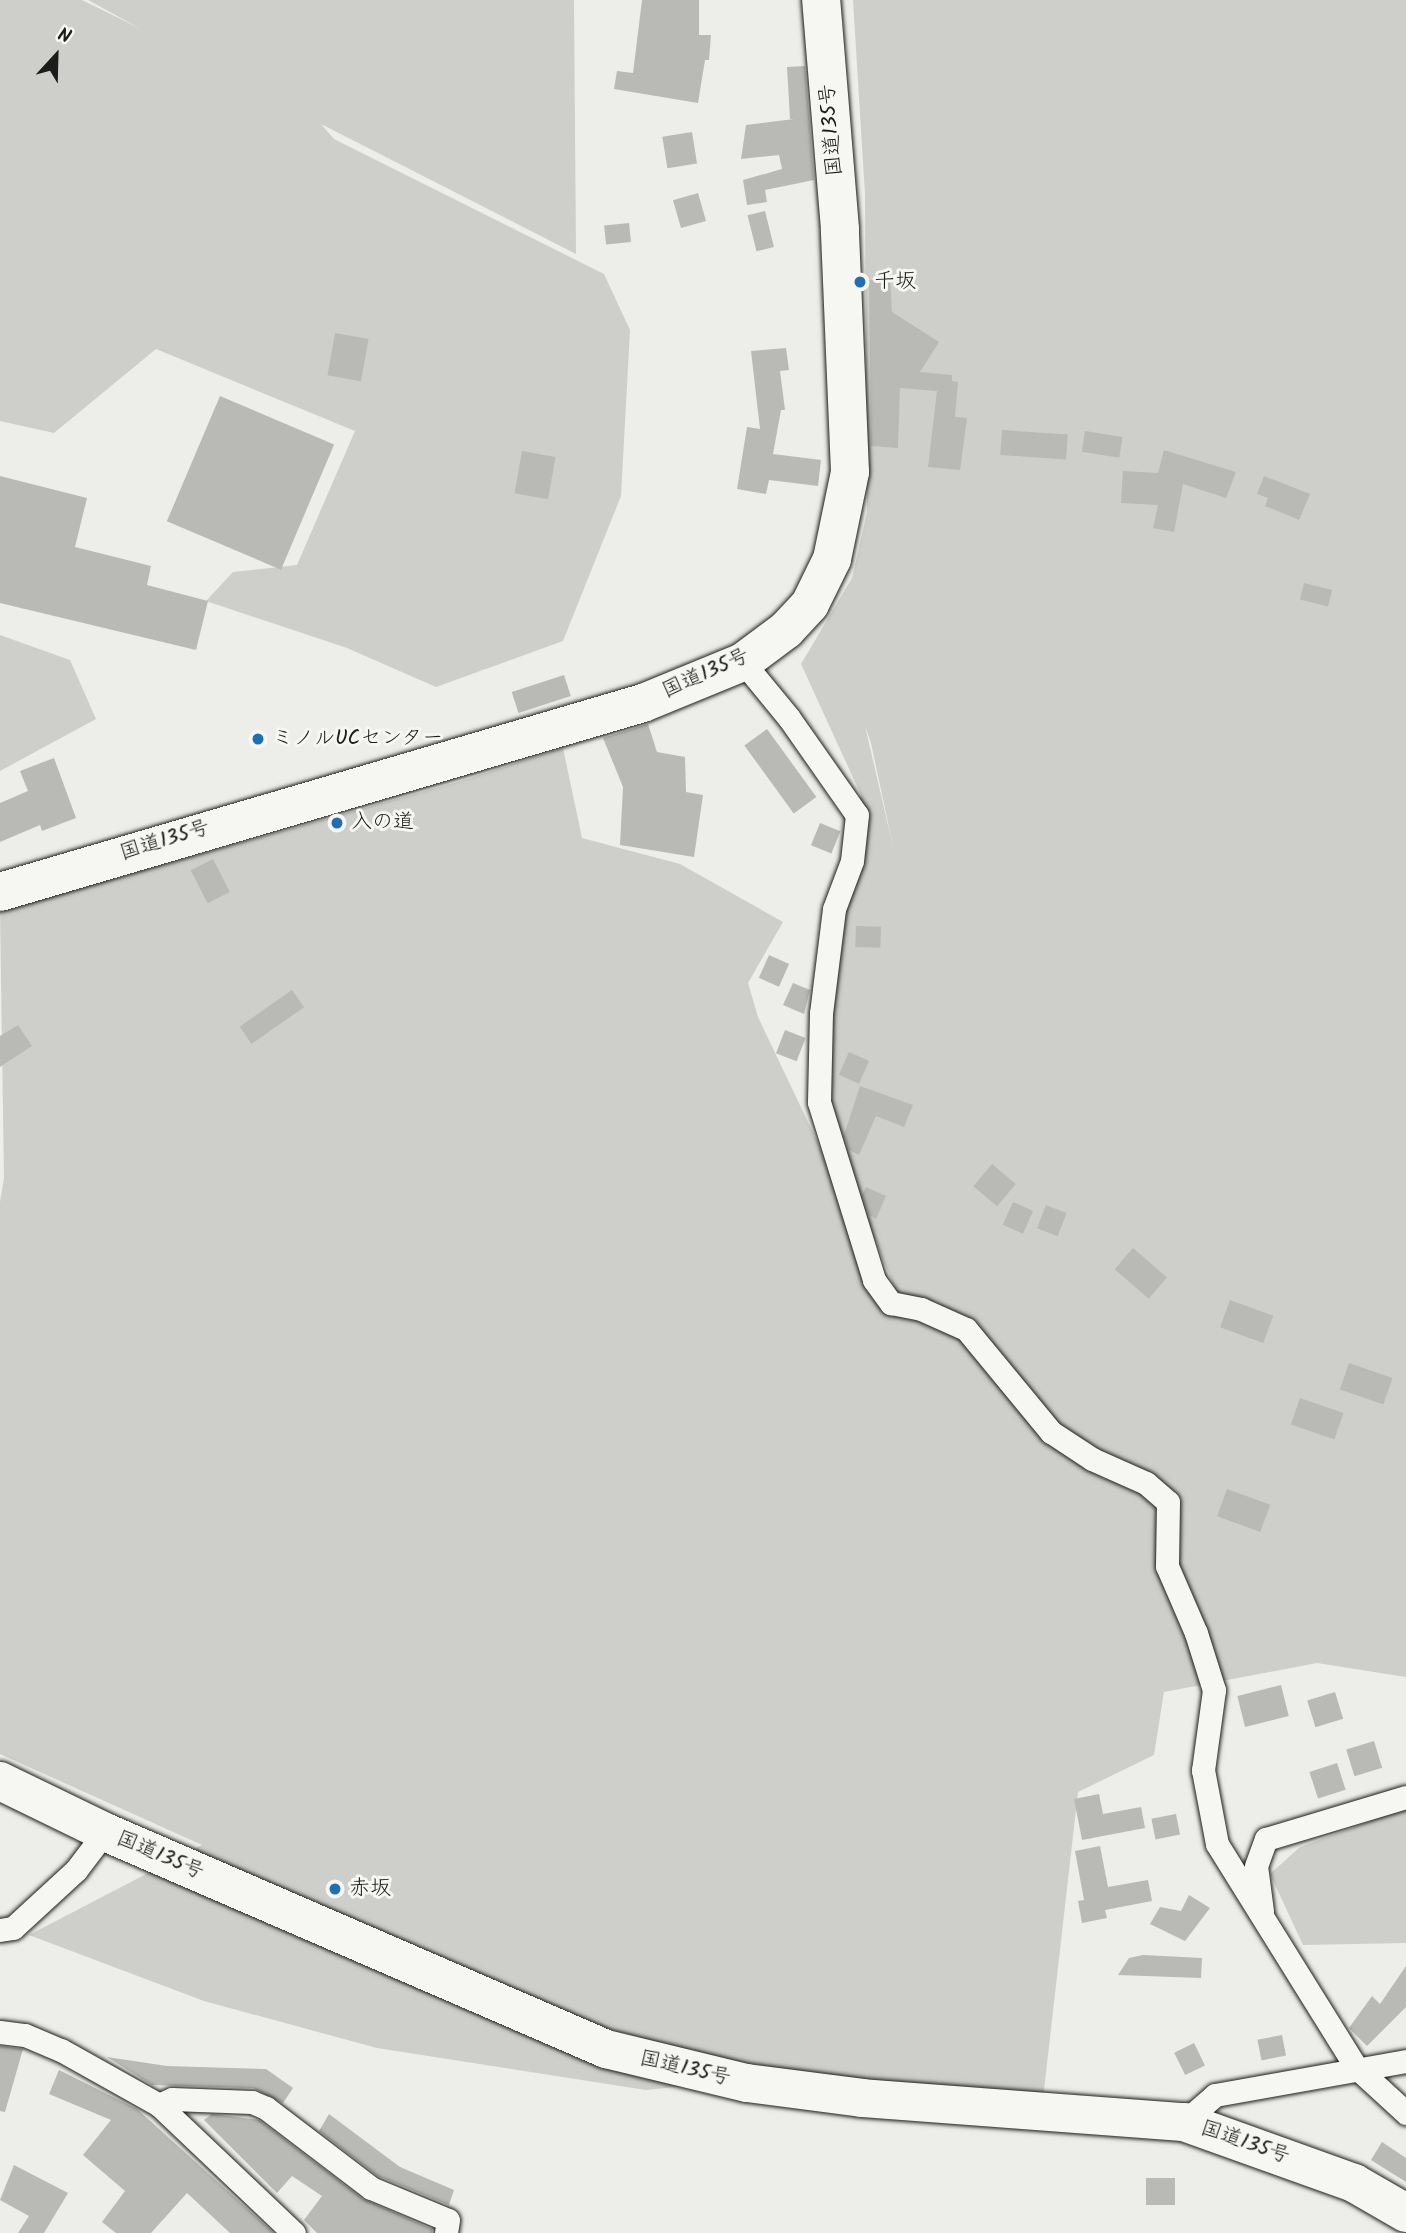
<!DOCTYPE html>
<html>
<head>
<meta charset="utf-8">
<style>
  body { margin:0 }
  #map { position:relative; width:1406px; height:2233px; overflow:hidden; background:#edede9; font-family:Kalam,"Klee One",sans-serif }
  div>[style] { position:absolute }
  .green>* { inset:0; background:#cececb }
  .building>* { inset:0; background:#b9b9b6; transform-origin:0 0 }
  .roads { filter:drop-shadow(0 0 2px #1c1c1c) drop-shadow(0 0 2px #1c1c1c) }
  .minor>* { height:23px; margin:-11.5px; padding:0 11.5px; transform-origin:11.5px; border-radius:11.5px; background:#f6f6f2 }
  .trunk>* { height:38px; margin:-19px; padding:0 19px; transform-origin:19px; border-radius:19px; background:#f6f6f2 }
  .dots>* { width:19px; height:19px; translate:-50% -50%; box-sizing:border-box; border:4px solid #f6f6f2; border-radius:50% }
  span { translate:-50% -50%; white-space:nowrap; text-align:center; line-height:1.15; -webkit-text-stroke:6px #f6f6f2; paint-order:stroke }
  .street-label { font-size:21px; color:#1c1c1c }
  .poi-label { font-size:21px; color:#1c1c1c }
  .left { translate:0 -50%; text-align:left }
  .north { position:absolute; left:21px; top:21px; width:70px; height:70px; -webkit-text-stroke:5px #f6f6f2; paint-order:stroke; rotate:22deg; font-size:19px; font-weight:700; line-height:28px; text-align:center; color:#1c1c1c }
  .north::after { content:''; display:block; margin:auto; width:24px; height:32px; background:#1c1c1c; clip-path:polygon(50% 0,100% 100%,50% 72%,0 100%) }
</style>
</head>
<body>
<div id="map">
  <div class="green">
    <i style="clip-path:polygon(0 0,82px 0,141px 29px,88px 0,574px 0,576px 254px,321px 124px,334px 139px,604px 274px,630px 330px,621px 496px,563px 641px,436px 687px,347px 648px,206px 601px,233px 572px,297px 565px,355px 431px,156px 349px,54px 433px,0 421px)"></i>
    <i style="clip-path:polygon(evenodd,853px 0,1406px 0,1406px 1677px,1317px 1663px,1164px 1692px,1154px 1755px,1078px 1792px,1043px 2099px,812px 2073px,646px 2090px,377px 2048px,204px 2001px,29px 1935px,202px 1845px,0 1754px,0 1202px,4px 1178px,0 911px,461px 781px,563px 748px,582px 838px,680px 864px,783px 922px,748px 983px,758px 1017px,859px 1229px,874px 1280px,896px 1291px,864px 1213px,832px 1112px,825px 977px,836px 882px,861px 795px,801px 664px,852px 578px,867px 512px,865px 195px,853px 0,865px 726px,871px 743px,894px 851px,865px 726px)"></i>
    <i style="clip-path:polygon(0 635px,70px 660px,96px 719px,0 771px)"></i>
    <i style="clip-path:polygon(1406px 1808px,1406px 1943px,1303px 1945px,1270px 1874px,1300px 1847px)"></i>
  </div>
  <div class="building">
    <i style="clip-path:polygon(642px 0,699px 0,699px 35px,711px 35px,709px 60px,705px 60px,698px 103px,614px 89px,617px 71px,633px 73px)"></i>
    <i style="clip-path:polygon(805px 66px,814px 180px,765px 190px,767px 202px,747px 205px,743px 180px,782px 169px,779px 155px,741px 159px,746px 125px,794px 119px,790px 119px,787px 67px)"></i>
    <i style="left:692px;top:132px;width:32px;height:30px;rotate:81deg"></i>
    <i style="left:698px;top:193px;width:29px;height:26px;rotate:74deg"></i>
    <i style="left:765px;top:211px;width:37px;height:18px;rotate:76deg"></i>
    <i style="left:629px;top:223px;width:19px;height:25px;rotate:84deg"></i>
    <i style="clip-path:polygon(890px 279px,892px 312px,939px 342px,920px 372px,952px 375px,952px 381px,958px 382px,955px 417px,967px 418px,960px 470px,928px 467px,937px 391px,900px 388px,898px 448px,871px 446px,869px 280px)"></i>
    <i style="left:335px;top:333px;width:34px;height:43px;rotate:10deg"></i>
    <i style="clip-path:polygon(786px 348px,789px 370px,780px 371px,785px 410px,781px 410px,773px 454px,821px 460px,818px 486px,769px 480px,766px 494px,737px 489px,747px 427px,760px 429px,751px 351px)"></i>
    <i style="left:220px;top:396px;width:124px;height:136px;rotate:23deg"></i>
    <i style="left:1002px;top:430px;width:66px;height:25px;rotate:4deg"></i>
    <i style="left:1085px;top:431px;width:38px;height:21px;rotate:9deg"></i>
    <i style="clip-path:polygon(1164px 450px,1236px 472px,1226px 498px,1183px 484px,1174px 532px,1153px 528px,1158px 505px,1121px 503px,1123px 471px,1158px 473px)"></i>
    <i style="left:522px;top:451px;width:34px;height:43px;rotate:10deg"></i>
    <i style="clip-path:polygon(0 476px,87px 498px,75px 547px,151px 566px,147px 585px,208px 601px,196px 650px,0 603px)"></i>
    <i style="clip-path:polygon(1264px 476px,1310px 494px,1299px 520px,1265px 506px,1268px 498px,1257px 494px)"></i>
    <i style="left:1304px;top:583px;width:29px;height:17px;rotate:14deg"></i>
    <i style="left:564px;top:675px;width:22px;height:55px;rotate:72deg"></i>
    <i style="clip-path:polygon(648px 724px,657px 752px,685px 757px,686px 792px,703px 795px,694px 857px,620px 845px,623px 787px,603px 738px)"></i>
    <i style="left:767px;top:729px;width:84px;height:28px;rotate:54deg"></i>
    <i style="clip-path:polygon(54px 758px,76px 818px,42px 831px,40px 825px,0 842px,0 803px,28px 791px,20px 771px)"></i>
    <i style="left:820px;top:823px;width:22px;height:24px;rotate:22deg"></i>
    <i style="left:213px;top:859px;width:37px;height:25px;rotate:63deg"></i>
    <i style="left:856px;top:926px;width:25px;height:21px;rotate:2deg"></i>
    <i style="left:769px;top:955px;width:22px;height:25px;rotate:24deg"></i>
    <i style="clip-path:polygon(793px 983px,810px 990px,804px 1014px,783px 1005px)"></i>
    <i style="left:292px;top:990px;width:21px;height:64px;rotate:55deg"></i>
    <i style="clip-path:polygon(18px 1025px,32px 1046px,0 1067px,0 1036px)"></i>
    <i style="left:785px;top:1030px;width:22px;height:25px;rotate:21deg"></i>
    <i style="left:849px;top:1052px;width:22px;height:25px;rotate:24deg"></i>
    <i style="clip-path:polygon(860px 1086px,913px 1105px,904px 1127px,876px 1116px,859px 1155px,849px 1150px,844px 1135px)"></i>
    <i style="left:992px;top:1164px;width:31px;height:29px;rotate:40deg"></i>
    <i style="clip-path:polygon(866px 1187px,886px 1196px,876px 1219px,869px 1215px,862px 1195px)"></i>
    <i style="left:1013px;top:1202px;width:22px;height:25px;rotate:24deg"></i>
    <i style="left:1046px;top:1205px;width:22px;height:25px;rotate:21deg"></i>
    <i style="left:1133px;top:1248px;width:45px;height:28px;rotate:41deg"></i>
    <i style="left:1230px;top:1300px;width:46px;height:29px;rotate:20deg"></i>
    <i style="left:1349px;top:1363px;width:46px;height:28px;rotate:19deg"></i>
    <i style="left:1300px;top:1398px;width:46px;height:28px;rotate:19deg"></i>
    <i style="left:1227px;top:1489px;width:46px;height:29px;rotate:20deg"></i>
    <i style="left:1281px;top:1685px;width:32px;height:45px;rotate:76deg"></i>
    <i style="left:1335px;top:1692px;width:28px;height:29px;rotate:73deg"></i>
    <i style="left:1374px;top:1741px;width:28px;height:29px;rotate:73deg"></i>
    <i style="left:1337px;top:1763px;width:28px;height:29px;rotate:72deg"></i>
    <i style="clip-path:polygon(1099px 1794px,1103px 1814px,1141px 1807px,1145px 1828px,1082px 1840px,1074px 1799px)"></i>
    <i style="left:1176px;top:1814px;width:21px;height:25px;rotate:79deg"></i>
    <i style="clip-path:polygon(1100px 1846px,1108px 1887px,1148px 1880px,1152px 1901px,1105px 1910px,1107px 1918px,1082px 1923px,1078px 1901px,1084px 1900px,1075px 1851px)"></i>
    <i style="clip-path:polygon(1189px 1895px,1210px 1908px,1185px 1941px,1150px 1924px,1160px 1907px,1181px 1911px)"></i>
    <i style="clip-path:polygon(1143px 1955px,1202px 1958px,1201px 1978px,1118px 1975px,1129px 1958px)"></i>
    <i style="clip-path:polygon(1406px 1966px,1406px 2007px,1367px 2046px,1349px 2028px,1372px 1996px,1380px 2004px)"></i>
    <i style="left:1282px;top:2035px;width:21px;height:25px;rotate:79deg"></i>
    <i style="left:1194px;top:2043px;width:25px;height:22px;rotate:64deg"></i>
    <i style="clip-path:polygon(0 2046px,23px 2049px,5px 2112px,0 2111px)"></i>
    <i style="clip-path:polygon(107px 2057px,167px 2066px,266px 2069px,293px 2088px,283px 2103px,253px 2088px,152px 2085px)"></i>
    <i style="clip-path:polygon(59px 2070px,137px 2109px,274px 2233px,230px 2233px,187px 2193px,151px 2233px,116px 2233px,102px 2222px,125px 2191px,83px 2155px,111px 2120px,49px 2094px)"></i>
    <i style="clip-path:polygon(212px 2114px,259px 2120px,363px 2199px,432px 2229px,432px 2233px,317px 2233px,304px 2220px,322px 2196px,292px 2176px,277px 2193px,204px 2120px)"></i>
    <i style="clip-path:polygon(329px 2114px,400px 2167px,454px 2190px,449px 2205px,378px 2176px,319px 2131px)"></i>
    <i style="clip-path:polygon(1382px 2142px,1406px 2158px,1406px 2182px,1371px 2160px)"></i>
    <i style="clip-path:polygon(14px 2165px,68px 2193px,44px 2233px,18px 2233px,29px 2216px,0 2200px)"></i>
    <i style="left:1146px;top:2178px;width:29px;height:27px"></i>
  </div>
  <div class="roads">
    <div class="minor">
      <i style="left:743px;top:662px;width:72px;rotate:50.6deg"></i>
      <i style="left:789px;top:718px;width:118px;rotate:55deg"></i>
      <i style="left:857px;top:815px;width:46px;rotate:96.2deg"></i>
      <i style="left:852px;top:861px;width:51px;rotate:110.6deg"></i>
      <i style="left:834px;top:909px;width:105px;rotate:97.1deg"></i>
      <i style="left:821px;top:1013px;width:89px;rotate:91.3deg"></i>
      <i style="left:819px;top:1102px;width:186px;rotate:72.8deg"></i>
      <i style="left:874px;top:1280px;width:29px;rotate:54deg"></i>
      <i style="left:891px;top:1303px;width:31px;rotate:11deg"></i>
      <i style="left:921px;top:1309px;width:49px;rotate:24deg"></i>
      <i style="left:966px;top:1329px;width:134px;rotate:50.5deg"></i>
      <i style="left:1051px;top:1432px;width:49px;rotate:33.4deg"></i>
      <i style="left:1092px;top:1459px;width:59px;rotate:24deg"></i>
      <i style="left:1146px;top:1483px;width:29px;rotate:41deg"></i>
      <i style="left:1168px;top:1502px;width:64px;rotate:90.9deg"></i>
      <i style="left:1167px;top:1566px;width:73px;rotate:66.6deg"></i>
      <i style="left:1196px;top:1633px;width:60px;rotate:72.5deg"></i>
      <i style="left:1214px;top:1690px;width:81px;rotate:97.8deg"></i>
      <i style="left:1203px;top:1770px;width:75px;rotate:79.3deg"></i>
      <i style="left:1217px;top:1844px;width:263px;rotate:58.1deg"></i>
      <i style="left:1356px;top:2067px;width:68px;rotate:42.6deg"></i>
      <i style="left:1262px;top:1911px;width:45px;rotate:-97.6deg"></i>
      <i style="left:1256px;top:1866px;width:29px;rotate:-70deg"></i>
      <i style="left:1266px;top:1839px;width:146px;rotate:-16.7deg"></i>
      <i style="left:0;top:1930px;width:13px;rotate:-9deg"></i>
      <i style="left:13px;top:1928px;width:86px;rotate:-42.6deg"></i>
      <i style="left:76px;top:1870px;width:48px;rotate:-52.7deg"></i>
      <i style="left:0;top:2032px;width:25px;rotate:7deg"></i>
      <i style="left:25px;top:2035px;width:39px;rotate:23deg"></i>
      <i style="left:61px;top:2050px;width:112px;rotate:29.3deg"></i>
      <i style="left:159px;top:2105px;width:186px;rotate:43.5deg"></i>
      <i style="left:159px;top:2105px;width:14px;rotate:-25deg"></i>
      <i style="left:172px;top:2099px;width:80px;rotate:2.1deg"></i>
      <i style="left:252px;top:2102px;width:15px;rotate:23deg"></i>
      <i style="left:266px;top:2108px;width:132px;rotate:37.3deg"></i>
      <i style="left:371px;top:2188px;width:83px;rotate:22.6deg"></i>
      <i style="left:448px;top:2220px;width:13px;rotate:99deg"></i>
      <i style="left:1184px;top:2122px;width:41px;rotate:-41.1deg"></i>
      <i style="left:1215px;top:2095px;width:194px;rotate:-10.1deg"></i>
    </div>
    <div class="trunk">
      <i style="left:0;top:892px;width:670px;rotate:-16.38deg"></i>
      <i style="left:643px;top:703px;width:108px;rotate:-22.3deg"></i>
      <i style="left:743px;top:662px;width:54px;rotate:-36.7deg"></i>
      <i style="left:786px;top:630px;width:35px;rotate:-47deg"></i>
      <i style="left:810px;top:604px;width:50px;rotate:-63.9deg"></i>
      <i style="left:832px;top:559px;width:89px;rotate:-78.3deg"></i>
      <i style="left:850px;top:472px;width:243px;rotate:-92.4deg"></i>
      <i style="left:840px;top:229px;width:230px;rotate:-94.7deg"></i>
      <i style="left:0;top:1781px;width:117px;rotate:25.9deg"></i>
      <i style="left:105px;top:1832px;width:546px;rotate:23.42deg"></i>
      <i style="left:606px;top:2049px;width:145px;rotate:13.6deg"></i>
      <i style="left:747px;top:2083px;width:116px;rotate:7.4deg"></i>
      <i style="left:862px;top:2098px;width:323px;rotate:4.3deg"></i>
      <i style="left:1184px;top:2122px;width:181px;rotate:19.7deg"></i>
      <i style="left:1354px;top:2183px;width:60px;rotate:30deg"></i>
    </div>
  </div>
  <div class="dots">
    <i style="left:860px;top:282px;background:#1f6fb2"></i>
    <i style="left:258px;top:739px;background:#1f6fb2"></i>
    <i style="left:337px;top:823px;background:#1f6fb2"></i>
    <i style="left:335px;top:1889px;background:#1f6fb2"></i>
  </div>
  <div class="street-label">
    <span style="left:832px;top:130px;rotate:-95deg">国道135号</span>
    <span style="left:706px;top:674px;rotate:-24deg">国道135号</span>
    <span style="left:165px;top:841px;rotate:-17deg">国道135号</span>
    <span style="left:160px;top:1856px;rotate:23deg">国道135号</span>
    <span style="left:685px;top:2069px;rotate:13deg">国道135号</span>
    <span style="left:1245px;top:2143px;rotate:19deg">国道135号</span>
  </div>
  <div class="poi-label">
    <span class="left" style="left:874px;top:282px">千坂</span>
    <span class="left" style="left:272px;top:739px">ミノルUCセンター</span>
    <span class="left" style="left:351px;top:823px">入の道</span>
    <span class="left" style="left:349px;top:1889px">赤坂</span>
  </div>
  <div class="north">N</div>
</div>
</body>
</html>
